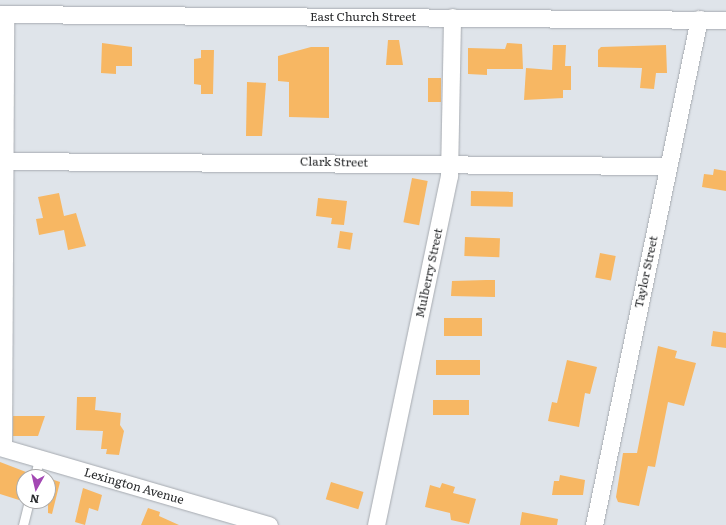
<!DOCTYPE html>
<html>
<head>
<meta charset="utf-8">
<style>
  body { margin:0 }
  #map { position:relative; width:726px; height:525px; overflow:hidden; background:#dfe4ea; font-family:Literata,serif }
  div>[style] { position:absolute }
  .building>* { inset:0; background:#f7b763; transform-origin:0 0 }
  .roads { filter:drop-shadow(0 0 1px #a6aab0) drop-shadow(0 0 1px #a6aab0) }
  .lane>* { height:9px; margin:-4.5px; padding:0 4.5px; transform-origin:4.5px; border-radius:4.5px; background:#fff }
  .street>* { height:17px; margin:-8.5px; padding:0 8.5px; transform-origin:8.5px; border-radius:8.5px; background:#fff }
  span { translate:-50% -50%; white-space:nowrap; text-align:center; line-height:1.15; -webkit-text-stroke:3px #fff; paint-order:stroke }
  .street-label { font-size:12px; color:#27292b }
  .north { position:absolute; left:16px; top:469px; width:40px; height:40px; box-sizing:border-box; background:#fff; border:1px solid #a9a9aa; border-radius:50%; rotate:188deg; font-size:11px; font-weight:700; line-height:16px; text-align:center; color:#27292b }
  .north::after { content:''; display:block; margin:auto; width:14px; height:18px; background:#a348b3; clip-path:polygon(50% 0,100% 100%,50% 72%,0 100%) }
</style>
</head>
<body>
<div id="map">
  <div class="building">
    <i style="clip-path:polygon(388px 40px,399px 40px,403px 65px,386px 65px)"></i>
    <i style="clip-path:polygon(102px 43px,132px 47px,132px 66px,116px 66px,116px 74px,101px 73px)"></i>
    <i style="clip-path:polygon(507px 43px,522px 44px,523px 69px,487px 69px,487px 75px,468px 74px,468px 48px,505px 49px)"></i>
    <i style="clip-path:polygon(553px 45px,566px 45px,565px 66px,571px 66px,571px 90px,563px 90px,563px 98px,524px 100px,526px 68px,552px 70px)"></i>
    <i style="clip-path:polygon(666px 45px,667px 73px,656px 73px,654px 89px,640px 88px,642px 68px,598px 67px,598px 50px,601px 47px)"></i>
    <i style="clip-path:polygon(311px 47px,329px 47px,329px 118px,289px 117px,289px 82px,278px 81px,278px 56px)"></i>
    <i style="clip-path:polygon(201px 50px,214px 50px,213px 94px,201px 94px,201px 85px,194px 84px,194px 59px,201px 58px)"></i>
    <i style="left:428px;top:78px;width:13px;height:24px"></i>
    <i style="clip-path:polygon(247px 82px,266px 83px,262px 136px,246px 136px)"></i>
    <i style="clip-path:polygon(714px 169px,726px 171px,726px 191px,702px 187px,704px 174px,713px 175px)"></i>
    <i style="left:412px;top:178px;width:16px;height:45px;rotate:11deg"></i>
    <i style="left:471px;top:191px;width:42px;height:15px;rotate:1deg"></i>
    <i style="clip-path:polygon(59px 193px,64px 216px,76px 213px,86px 246px,68px 250px,64px 230px,39px 235px,36px 219px,43px 218px,38px 197px)"></i>
    <i style="clip-path:polygon(318px 198px,347px 201px,344px 225px,331px 224px,332px 218px,316px 216px)"></i>
    <i style="left:340px;top:231px;width:13px;height:17px;rotate:9deg"></i>
    <i style="left:465px;top:237px;width:35px;height:19px;rotate:2deg"></i>
    <i style="left:600px;top:253px;width:16px;height:25px;rotate:11deg"></i>
    <i style="clip-path:polygon(486px 280px,495px 280px,495px 297px,451px 296px,452px 281px)"></i>
    <i style="left:482px;top:318px;width:18px;height:38px;rotate:90deg"></i>
    <i style="clip-path:polygon(713px 331px,726px 333px,726px 348px,711px 346px)"></i>
    <i style="clip-path:polygon(658px 346px,677px 351px,675px 358px,696px 363px,684px 406px,668px 402px,655px 467px,648px 466px,639px 506px,618px 502px,616px 497px,623px 453px,637px 453px)"></i>
    <i style="left:436px;top:360px;width:44px;height:15px"></i>
    <i style="clip-path:polygon(567px 360px,597px 367px,590px 394px,585px 393px,579px 427px,548px 421px,552px 402px,557px 403px)"></i>
    <i style="clip-path:polygon(77px 397px,96px 397px,95px 410px,121px 413px,120px 425px,124px 431px,119px 455px,106px 454px,107px 449px,101px 449px,103px 431px,76px 430px)"></i>
    <i style="left:433px;top:400px;width:36px;height:15px"></i>
    <i style="clip-path:polygon(13px 416px,45px 416px,38px 436px,13px 436px)"></i>
    <i style="clip-path:polygon(0 462px,26px 472px,19px 500px,0 494px)"></i>
    <i style="clip-path:polygon(560px 475px,585px 480px,583px 495px,552px 495px,554px 481px,559px 481px)"></i>
    <i style="clip-path:polygon(48px 478px,60px 482px,52px 514px,48px 513px)"></i>
    <i style="left:331px;top:482px;width:34px;height:18px;rotate:17deg"></i>
    <i style="clip-path:polygon(442px 483px,455px 487px,453px 493px,476px 499px,469px 524px,451px 520px,450px 513px,425px 507px,430px 485px,440px 488px)"></i>
    <i style="clip-path:polygon(83px 488px,102px 495px,98px 511px,89px 508px,85px 525px,75px 522px)"></i>
    <i style="clip-path:polygon(148px 508px,160px 512px,159px 516px,179px 525px,141px 525px)"></i>
    <i style="clip-path:polygon(522px 512px,558px 519px,557px 525px,520px 525px)"></i>
  </div>
  <div class="roads">
    <div class="lane">
      <i style="left:35px;top:477px;width:19px;rotate:-78deg"></i>
      <i style="left:23px;top:525px;width:25px;rotate:-76deg"></i>
    </div>
    <div class="street">
      <i style="left:0;top:14px;width:726px;rotate:0.47deg"></i>
      <i style="left:0;top:161px;width:668px;rotate:0.43deg"></i>
      <i style="left:0;top:447px;width:280px;rotate:16.2deg"></i>
      <i style="left:3px;top:447px;width:433px;rotate:-89.7deg"></i>
      <i style="left:376px;top:525px;width:357px;rotate:-78.2deg"></i>
      <i style="left:449px;top:176px;width:159px;rotate:-88.9deg"></i>
      <i style="left:594px;top:525px;width:517px;rotate:-78.28deg"></i>
    </div>
  </div>
  <div class="street-label">
    <span style="left:363px;top:17px">East Church Street</span>
    <span style="left:334px;top:162px;rotate:1deg">Clark Street</span>
    <span style="left:646px;top:272px;rotate:-78deg">Taylor Street</span>
    <span style="left:429px;top:273px;rotate:-78deg">Mulberry Street</span>
    <span style="left:134px;top:486px;rotate:16deg">Lexington Avenue</span>
  </div>
  <div class="north">N</div>
</div>
</body>
</html>
